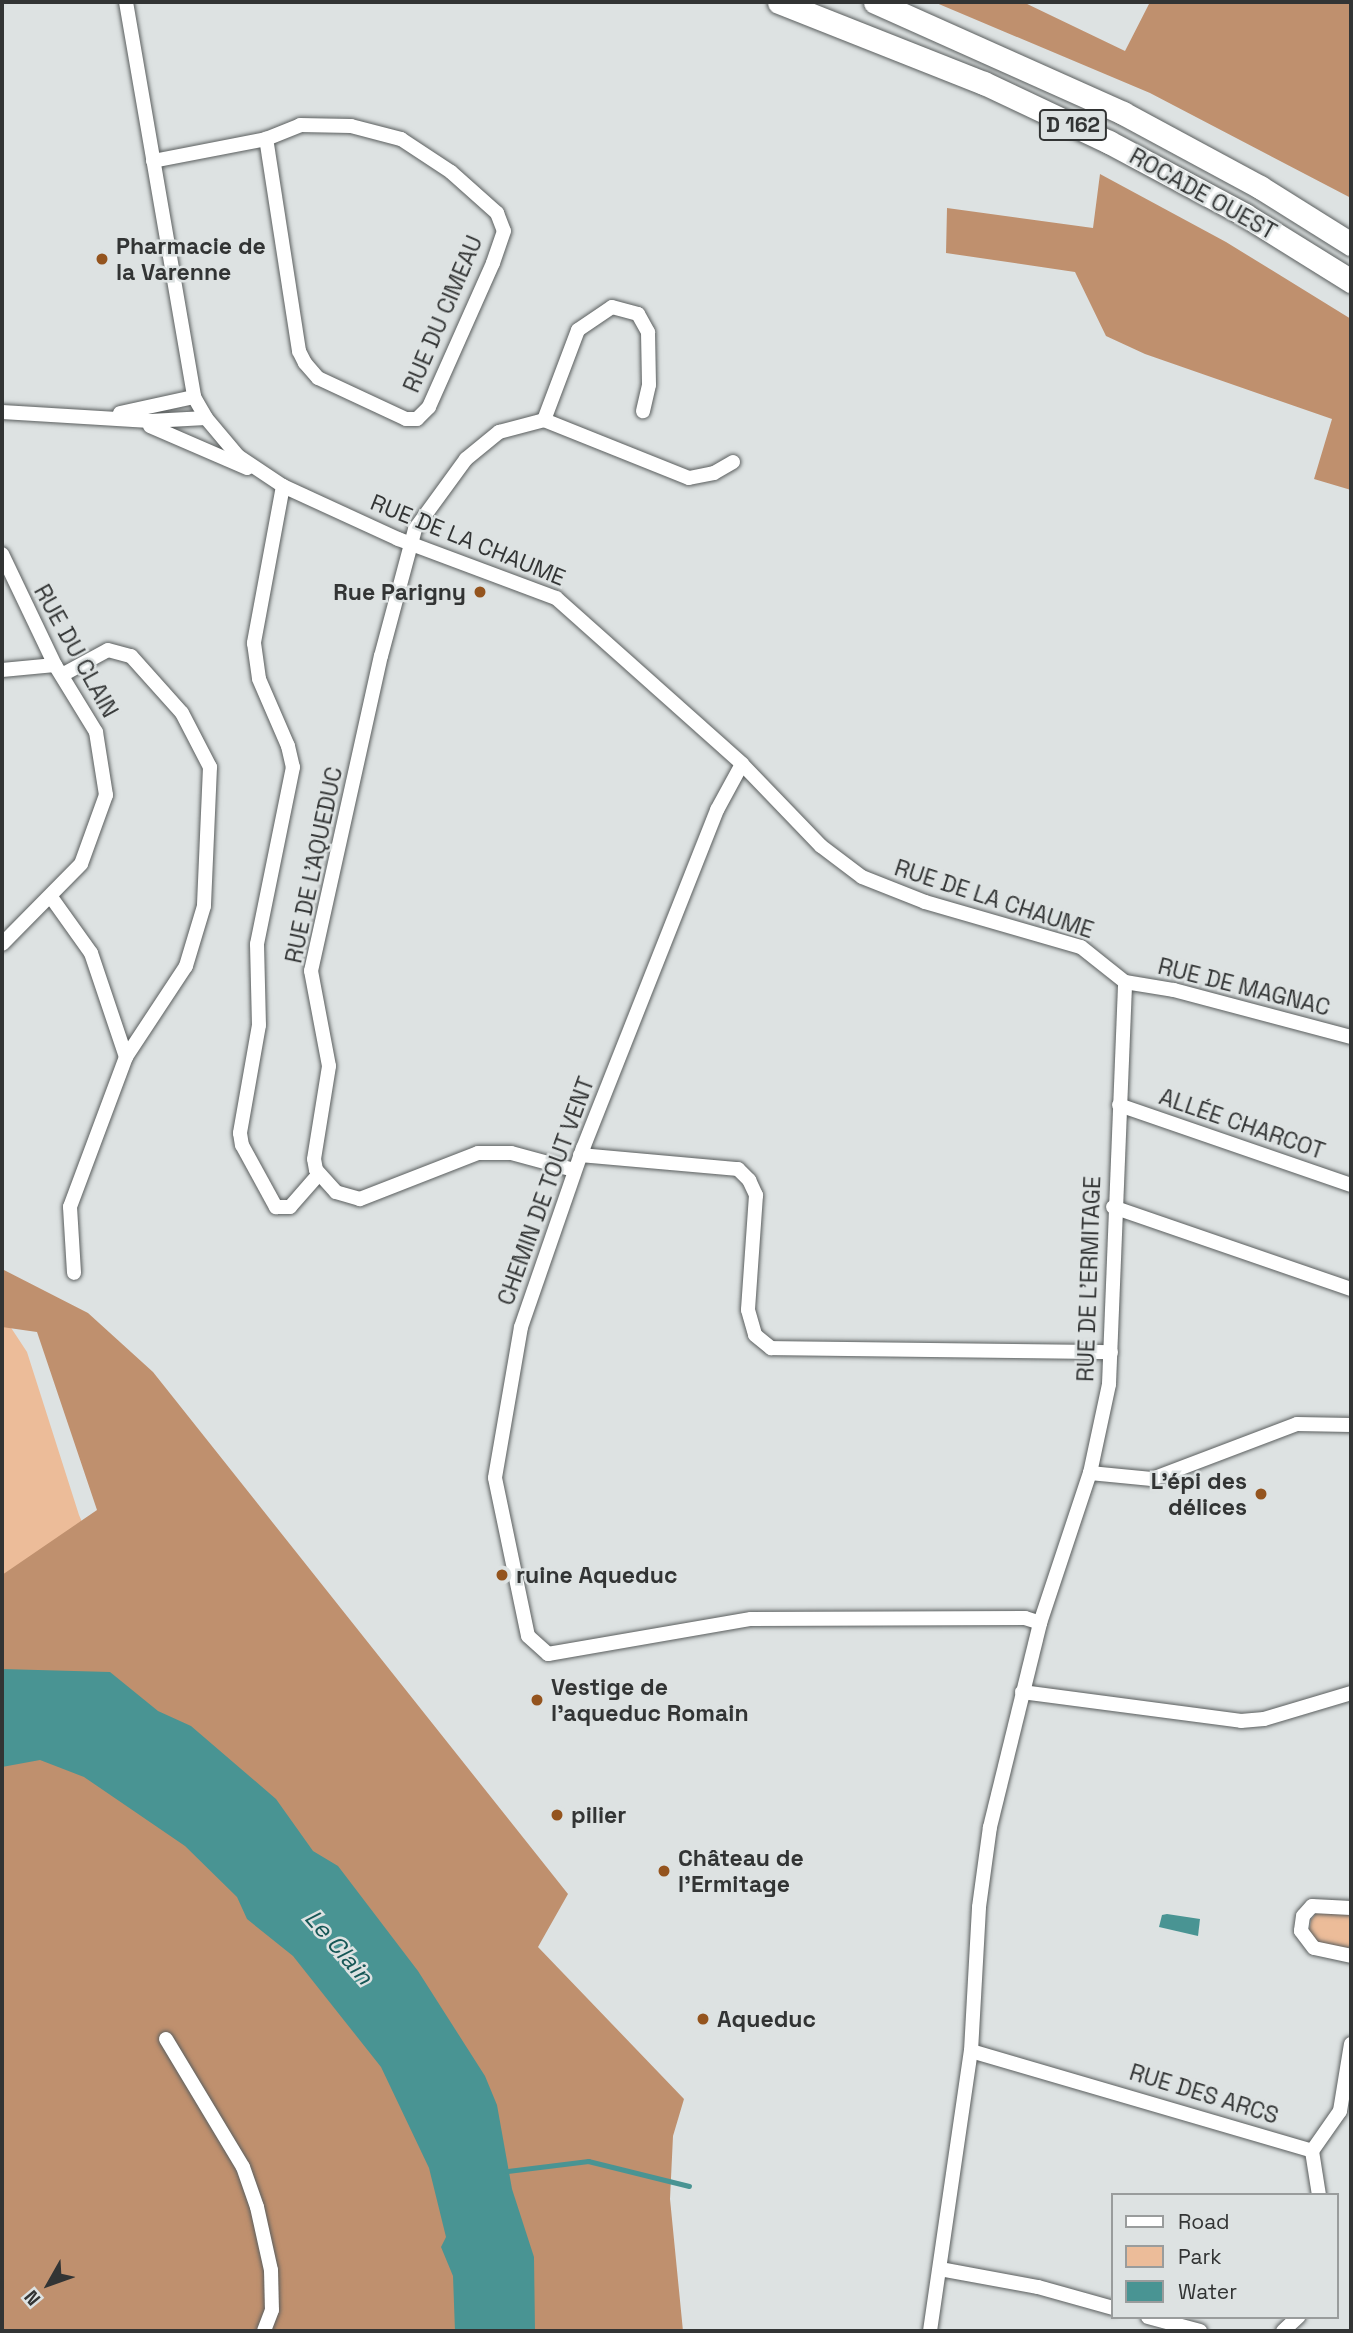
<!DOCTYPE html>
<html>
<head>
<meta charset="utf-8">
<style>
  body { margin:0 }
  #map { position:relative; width:1353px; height:2333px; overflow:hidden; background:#dde2e2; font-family:"Space Grotesk",sans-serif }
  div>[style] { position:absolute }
  .green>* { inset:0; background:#ecbc99 }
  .forest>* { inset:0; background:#bf906e }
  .water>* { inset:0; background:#499493 }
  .stream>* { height:5px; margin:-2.5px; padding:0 2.5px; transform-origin:2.5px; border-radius:2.5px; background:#499493 }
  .roads { filter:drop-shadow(0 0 2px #5a5e5e) drop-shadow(0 0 2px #5a5e5e) }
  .minor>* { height:14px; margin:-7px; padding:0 7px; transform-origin:7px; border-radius:7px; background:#fff }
  .primary>* { height:23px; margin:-11.5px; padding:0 11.5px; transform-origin:11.5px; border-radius:11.5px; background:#fff }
  .dots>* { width:19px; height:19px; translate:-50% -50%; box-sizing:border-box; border:4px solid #dde2e2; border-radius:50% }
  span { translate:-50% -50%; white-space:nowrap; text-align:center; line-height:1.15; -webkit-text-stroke:5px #dde2e2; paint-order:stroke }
  .shield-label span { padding:2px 5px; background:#dde2e2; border:2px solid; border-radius:5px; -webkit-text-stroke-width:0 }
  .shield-label { font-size:21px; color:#323434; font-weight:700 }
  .street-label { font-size:23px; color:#323434 }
  .poi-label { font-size:23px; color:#323434; font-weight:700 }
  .left { translate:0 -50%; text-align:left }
  .right { translate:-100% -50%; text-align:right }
  .water-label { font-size:24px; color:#165756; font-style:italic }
  .frame { position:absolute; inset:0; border:4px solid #323434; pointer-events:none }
  .legend { position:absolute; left:1111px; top:2193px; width:228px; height:126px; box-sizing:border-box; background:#dde2e2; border:2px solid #999c9c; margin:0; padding:9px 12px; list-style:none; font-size:21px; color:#323434 }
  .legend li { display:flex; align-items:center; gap:14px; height:35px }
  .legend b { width:35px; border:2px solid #999c9c }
  .north { position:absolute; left:14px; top:2249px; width:70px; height:70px; -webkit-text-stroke:5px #dde2e2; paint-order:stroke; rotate:230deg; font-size:19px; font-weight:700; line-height:28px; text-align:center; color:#323434 }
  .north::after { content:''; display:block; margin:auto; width:24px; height:32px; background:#323434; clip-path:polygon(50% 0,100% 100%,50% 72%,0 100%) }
</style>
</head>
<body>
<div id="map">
  <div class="green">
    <i style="clip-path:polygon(2px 1314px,27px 1352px,79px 1515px,104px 1572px,2px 1669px)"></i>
    <i style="clip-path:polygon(1318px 1911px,1350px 1915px,1351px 1945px,1347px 1949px,1321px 1945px,1309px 1934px,1311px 1920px)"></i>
  </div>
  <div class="forest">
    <i style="clip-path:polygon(934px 2px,1023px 2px,1125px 51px,1150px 2px,1351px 2px,1351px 198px,1150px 93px)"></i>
    <i style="clip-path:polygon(1100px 174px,1226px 242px,1351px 319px,1351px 490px,1314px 479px,1332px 419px,1145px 354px,1106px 336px,1075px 272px,946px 253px,947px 208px,1093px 228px)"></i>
    <i style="clip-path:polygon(2px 1269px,88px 1313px,153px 1372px,568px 1894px,538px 1947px,684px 2099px,673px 2136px,670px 2199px,683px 2331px,2px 2331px,2px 1575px,97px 1510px,37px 1332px,2px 1327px)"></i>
  </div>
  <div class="water">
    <i style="clip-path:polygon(2px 1669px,110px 1672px,158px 1711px,191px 1726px,276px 1799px,313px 1851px,338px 1866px,418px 1971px,485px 2076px,497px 2105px,512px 2189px,534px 2257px,535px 2331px,455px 2331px,453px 2276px,441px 2247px,446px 2237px,429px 2168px,381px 2067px,293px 1956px,247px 1919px,237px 1897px,185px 1846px,84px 1777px,40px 1760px,2px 1767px)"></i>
    <i style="clip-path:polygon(1167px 1914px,1200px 1919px,1198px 1936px,1159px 1927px,1162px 1915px)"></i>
  </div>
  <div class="stream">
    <i style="left:507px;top:2171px;width:82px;rotate:-7deg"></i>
    <i style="left:588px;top:2161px;width:104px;rotate:13.9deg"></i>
  </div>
  <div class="roads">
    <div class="minor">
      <i style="left:126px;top:2px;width:401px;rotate:80.2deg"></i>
      <i style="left:194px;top:397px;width:24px;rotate:60deg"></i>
      <i style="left:206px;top:418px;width:50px;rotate:49.9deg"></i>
      <i style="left:238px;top:456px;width:54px;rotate:33.7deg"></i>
      <i style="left:283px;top:486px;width:127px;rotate:24.7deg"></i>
      <i style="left:398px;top:539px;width:169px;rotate:20.5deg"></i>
      <i style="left:556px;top:598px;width:249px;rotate:41.7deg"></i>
      <i style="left:742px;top:764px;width:114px;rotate:46.1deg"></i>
      <i style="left:821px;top:846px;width:51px;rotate:37.1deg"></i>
      <i style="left:862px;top:877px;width:68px;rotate:21.6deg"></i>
      <i style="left:925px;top:902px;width:162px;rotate:16.1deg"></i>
      <i style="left:1081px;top:947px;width:56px;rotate:38.5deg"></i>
      <i style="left:153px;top:161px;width:115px;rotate:-11deg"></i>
      <i style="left:266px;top:139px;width:37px;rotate:-22deg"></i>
      <i style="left:300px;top:125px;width:51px;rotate:1.1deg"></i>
      <i style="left:351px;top:126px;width:52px;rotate:14.6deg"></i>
      <i style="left:401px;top:139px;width:60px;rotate:33.4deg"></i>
      <i style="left:451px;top:172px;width:62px;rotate:41.7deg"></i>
      <i style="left:497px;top:213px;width:19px;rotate:69deg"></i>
      <i style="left:504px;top:231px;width:34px;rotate:109deg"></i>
      <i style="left:493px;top:263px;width:158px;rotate:114deg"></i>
      <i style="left:429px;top:407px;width:17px;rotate:135deg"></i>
      <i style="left:417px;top:419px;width:11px;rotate:180deg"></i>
      <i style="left:406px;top:419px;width:97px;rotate:-155deg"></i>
      <i style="left:318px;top:378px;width:20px;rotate:-131deg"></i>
      <i style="left:305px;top:363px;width:13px;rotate:-117deg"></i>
      <i style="left:299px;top:351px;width:215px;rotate:-98.8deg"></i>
      <i style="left:2px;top:412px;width:148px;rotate:3.5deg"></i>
      <i style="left:150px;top:421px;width:56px;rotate:-3.1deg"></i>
      <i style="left:120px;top:413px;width:76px;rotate:-12.2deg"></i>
      <i style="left:544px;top:420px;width:96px;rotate:-69.3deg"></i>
      <i style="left:578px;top:330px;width:41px;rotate:-34.1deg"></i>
      <i style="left:612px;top:307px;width:27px;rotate:15deg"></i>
      <i style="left:638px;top:314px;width:21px;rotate:61deg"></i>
      <i style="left:648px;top:332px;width:53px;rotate:88.9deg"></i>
      <i style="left:649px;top:385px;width:27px;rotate:103deg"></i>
      <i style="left:150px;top:426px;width:106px;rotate:23.4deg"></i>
      <i style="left:283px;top:486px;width:160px;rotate:100.5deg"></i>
      <i style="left:254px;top:643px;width:36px;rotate:82deg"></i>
      <i style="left:259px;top:679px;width:73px;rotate:66.6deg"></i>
      <i style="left:288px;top:746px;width:22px;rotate:77deg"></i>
      <i style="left:293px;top:767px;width:181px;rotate:101.5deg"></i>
      <i style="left:257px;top:944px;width:81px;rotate:88.6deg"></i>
      <i style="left:259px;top:1025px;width:110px;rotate:100deg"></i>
      <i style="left:240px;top:1133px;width:12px;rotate:81deg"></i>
      <i style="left:242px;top:1145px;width:71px;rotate:61.3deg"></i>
      <i style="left:276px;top:1207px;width:14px"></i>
      <i style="left:290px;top:1207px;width:43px;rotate:-48.8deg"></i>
      <i style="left:2px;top:554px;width:123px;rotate:64.5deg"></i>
      <i style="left:55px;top:665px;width:79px;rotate:58.5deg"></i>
      <i style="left:96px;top:732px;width:64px;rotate:81deg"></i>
      <i style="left:106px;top:795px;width:73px;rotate:109.9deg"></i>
      <i style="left:81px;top:864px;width:112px;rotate:134.6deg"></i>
      <i style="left:2px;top:670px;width:53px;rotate:-5.4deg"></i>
      <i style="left:62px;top:675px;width:52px;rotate:-28.5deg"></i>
      <i style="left:108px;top:650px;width:24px;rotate:15deg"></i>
      <i style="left:131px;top:656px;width:76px;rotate:48.2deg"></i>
      <i style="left:182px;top:713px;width:61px;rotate:62.6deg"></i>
      <i style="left:210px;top:767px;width:139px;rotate:92.5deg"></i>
      <i style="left:204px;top:906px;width:63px;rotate:106.7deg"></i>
      <i style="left:186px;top:966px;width:109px;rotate:123.4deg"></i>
      <i style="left:742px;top:764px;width:52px;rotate:118.5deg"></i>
      <i style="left:717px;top:810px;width:364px;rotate:111.6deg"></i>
      <i style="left:583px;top:1148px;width:189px;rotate:109.1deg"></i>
      <i style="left:521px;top:1327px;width:153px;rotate:99.8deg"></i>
      <i style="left:495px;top:1478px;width:161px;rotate:78.2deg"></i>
      <i style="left:528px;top:1636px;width:27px;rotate:42deg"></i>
      <i style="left:548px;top:1654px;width:206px;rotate:-9.8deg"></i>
      <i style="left:751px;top:1619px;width:274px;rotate:-0.2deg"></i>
      <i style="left:1025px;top:1618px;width:16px;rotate:18deg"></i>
      <i style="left:51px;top:897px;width:69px;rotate:54.5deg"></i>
      <i style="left:91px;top:953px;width:110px;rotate:71.4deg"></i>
      <i style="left:126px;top:1057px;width:160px;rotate:110.5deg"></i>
      <i style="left:70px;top:1207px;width:66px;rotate:86.5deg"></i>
      <i style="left:1125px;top:982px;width:50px;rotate:9.3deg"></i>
      <i style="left:1174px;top:990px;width:183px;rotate:14.9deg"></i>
      <i style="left:1119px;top:1105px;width:245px;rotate:19deg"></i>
      <i style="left:580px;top:1155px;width:159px;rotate:5.1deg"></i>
      <i style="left:738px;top:1169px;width:16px;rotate:45deg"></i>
      <i style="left:749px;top:1180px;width:17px;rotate:65deg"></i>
      <i style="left:756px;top:1195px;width:115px;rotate:94deg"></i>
      <i style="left:748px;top:1310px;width:26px;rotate:74deg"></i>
      <i style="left:755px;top:1335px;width:21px;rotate:39deg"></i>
      <i style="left:771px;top:1348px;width:340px;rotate:0.7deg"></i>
      <i style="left:574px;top:1170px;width:65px;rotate:-164.9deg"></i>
      <i style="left:511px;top:1153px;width:33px;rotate:180deg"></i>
      <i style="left:478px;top:1153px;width:127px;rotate:158.7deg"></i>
      <i style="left:360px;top:1199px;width:25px;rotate:-164deg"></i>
      <i style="left:336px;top:1192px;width:30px;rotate:-132deg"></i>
      <i style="left:316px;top:1170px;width:11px;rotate:-100deg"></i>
      <i style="left:314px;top:1159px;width:94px;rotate:-80.8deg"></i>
      <i style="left:329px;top:1066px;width:97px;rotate:-100.7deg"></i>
      <i style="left:311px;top:971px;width:323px;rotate:-77.5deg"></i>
      <i style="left:381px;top:656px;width:131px;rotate:-75deg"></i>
      <i style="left:415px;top:529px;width:87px;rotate:-53.9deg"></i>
      <i style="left:466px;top:459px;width:43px;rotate:-39.3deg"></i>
      <i style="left:499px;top:432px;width:47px;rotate:-14.9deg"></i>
      <i style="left:544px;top:420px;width:156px;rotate:21.8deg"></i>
      <i style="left:689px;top:478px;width:25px;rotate:-11deg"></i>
      <i style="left:714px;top:473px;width:22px;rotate:-30deg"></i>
      <i style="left:1113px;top:1207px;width:252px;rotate:19deg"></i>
      <i style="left:1090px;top:1473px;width:62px;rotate:5.5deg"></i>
      <i style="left:1152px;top:1479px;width:155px;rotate:-20.8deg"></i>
      <i style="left:1297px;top:1424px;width:54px;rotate:1.1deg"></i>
      <i style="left:1022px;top:1692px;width:221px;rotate:7.5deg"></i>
      <i style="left:1241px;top:1721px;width:23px;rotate:-5deg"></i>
      <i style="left:1264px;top:1719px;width:91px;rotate:-16.6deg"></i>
      <i style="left:1351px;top:1908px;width:39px;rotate:-177deg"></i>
      <i style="left:1312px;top:1906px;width:13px;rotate:132deg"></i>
      <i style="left:1303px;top:1916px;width:15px;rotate:98deg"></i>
      <i style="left:1301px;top:1931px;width:21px;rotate:53deg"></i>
      <i style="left:1314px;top:1948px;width:38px;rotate:12deg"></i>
      <i style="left:166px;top:2039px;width:149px;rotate:59deg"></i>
      <i style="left:243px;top:2167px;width:42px;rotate:70.7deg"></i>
      <i style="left:257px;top:2207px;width:65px;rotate:77.5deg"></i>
      <i style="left:271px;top:2270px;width:40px;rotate:88.6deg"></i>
      <i style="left:272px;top:2310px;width:22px;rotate:111deg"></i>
      <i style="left:971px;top:2051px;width:355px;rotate:16.3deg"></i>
      <i style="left:1312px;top:2151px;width:49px;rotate:-55deg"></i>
      <i style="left:1340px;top:2111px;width:68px;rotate:-80.7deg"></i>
      <i style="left:1312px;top:2151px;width:45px;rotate:81deg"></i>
      <i style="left:940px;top:2269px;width:100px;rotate:10.4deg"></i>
      <i style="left:1038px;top:2287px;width:78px;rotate:15.6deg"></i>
      <i style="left:1148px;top:2317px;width:54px;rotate:15.1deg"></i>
      <i style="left:930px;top:2331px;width:283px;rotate:-81.7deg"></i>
      <i style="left:971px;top:2051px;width:144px;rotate:-86.8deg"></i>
      <i style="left:979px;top:1907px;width:81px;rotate:-82.2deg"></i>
      <i style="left:990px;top:1827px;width:210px;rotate:-76.2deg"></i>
      <i style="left:1040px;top:1623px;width:158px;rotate:-71.6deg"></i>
      <i style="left:1090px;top:1473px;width:91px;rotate:-77.9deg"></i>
      <i style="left:1109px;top:1384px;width:402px;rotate:-87.7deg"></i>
      <i style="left:1283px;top:2331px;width:21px;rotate:-43deg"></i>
    </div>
    <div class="primary">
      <i style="left:779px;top:2px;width:220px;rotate:21.6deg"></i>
      <i style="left:984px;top:83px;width:138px;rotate:25.3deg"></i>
      <i style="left:1109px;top:142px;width:154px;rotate:28.2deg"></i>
      <i style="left:1245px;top:215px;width:125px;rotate:31.9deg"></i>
      <i style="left:875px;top:2px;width:272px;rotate:24.1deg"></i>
      <i style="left:1123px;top:113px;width:156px;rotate:28.4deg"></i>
      <i style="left:1260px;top:187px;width:107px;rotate:32.1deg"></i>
    </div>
  </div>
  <div class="dots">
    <i style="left:102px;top:259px;background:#94541e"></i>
    <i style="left:480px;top:592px;background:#94541e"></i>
    <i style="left:1261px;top:1494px;background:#94541e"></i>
    <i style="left:502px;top:1575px;background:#94541e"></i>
    <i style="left:537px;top:1700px;background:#94541e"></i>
    <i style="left:557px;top:1815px;background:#94541e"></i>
    <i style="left:664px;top:1871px;background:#94541e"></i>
    <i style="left:703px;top:2019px;background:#94541e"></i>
  </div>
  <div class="shield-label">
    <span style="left:1073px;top:125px">D 162</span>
  </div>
  <div class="street-label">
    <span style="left:1203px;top:194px;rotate:29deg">ROCADE OUEST</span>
    <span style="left:443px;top:314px;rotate:-67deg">RUE DU CIMEAU</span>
    <span style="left:468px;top:540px;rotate:22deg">RUE DE LA CHAUME</span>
    <span style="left:76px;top:651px;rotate:61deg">RUE DU CLAIN</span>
    <span style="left:314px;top:865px;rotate:-78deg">RUE DE L'AQUEDUC</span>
    <span style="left:994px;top:899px;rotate:18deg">RUE DE LA CHAUME</span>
    <span style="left:1244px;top:987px;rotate:14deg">RUE DE MAGNAC</span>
    <span style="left:1242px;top:1124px;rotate:19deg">ALLÉE CHARCOT</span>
    <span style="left:546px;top:1191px;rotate:-70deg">CHEMIN DE TOUT VENT</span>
    <span style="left:1089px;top:1279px;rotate:-88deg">RUE DE L'ERMITAGE</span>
    <span style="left:1204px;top:2094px;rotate:17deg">RUE DES ARCS</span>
  </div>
  <div class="poi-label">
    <span class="left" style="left:116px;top:259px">Pharmacie de<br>la Varenne</span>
    <span class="right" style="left:466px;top:592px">Rue Parigny</span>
    <span class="right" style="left:1247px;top:1494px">L'épi des<br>délices</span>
    <span class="left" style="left:516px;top:1575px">ruine Aqueduc</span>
    <span class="left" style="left:551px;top:1700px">Vestige de<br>l'aqueduc Romain</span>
    <span class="left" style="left:571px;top:1815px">pilier</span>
    <span class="left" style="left:678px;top:1871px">Château de<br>l'Ermitage</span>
    <span class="left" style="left:717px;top:2019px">Aqueduc</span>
  </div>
  <div class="water-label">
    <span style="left:339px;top:1947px;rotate:49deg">Le Clain</span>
  </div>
  <div class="frame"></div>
  <ul class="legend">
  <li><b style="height:9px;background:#fff"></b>Road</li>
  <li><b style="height:19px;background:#ecbc99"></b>Park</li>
  <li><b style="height:19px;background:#499493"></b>Water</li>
  </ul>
  <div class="north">N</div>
</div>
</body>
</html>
